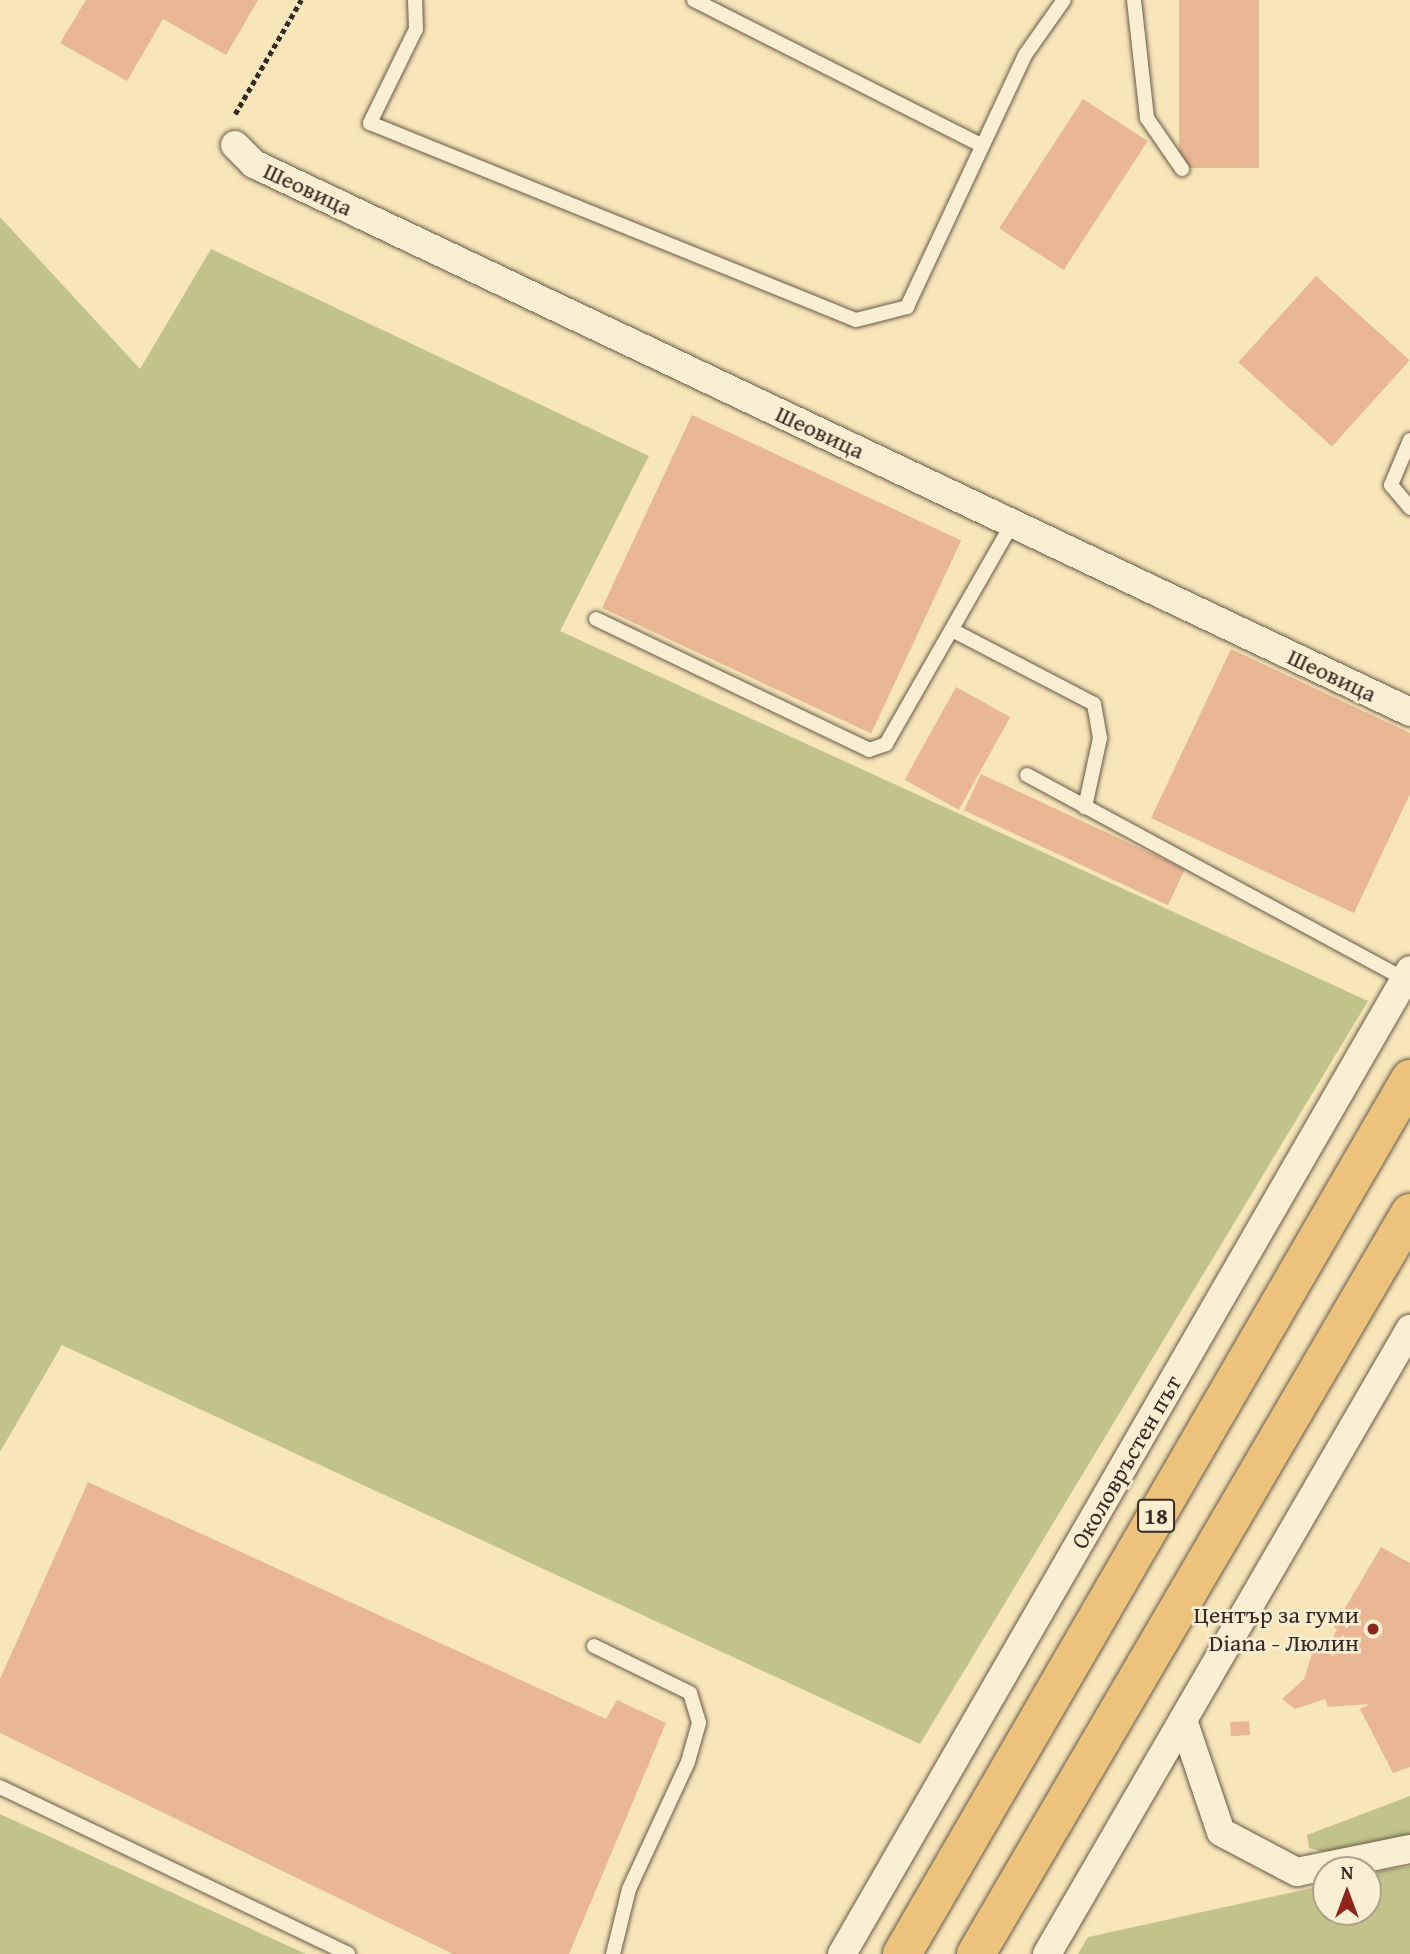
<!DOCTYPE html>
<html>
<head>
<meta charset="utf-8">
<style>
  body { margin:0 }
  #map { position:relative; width:1410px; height:1954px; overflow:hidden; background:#f6e6b9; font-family:"Gentium Book Plus",serif }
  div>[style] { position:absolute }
  .green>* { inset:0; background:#c1c38b }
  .building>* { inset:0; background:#eab794; transform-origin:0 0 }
  .path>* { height:4.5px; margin-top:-2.25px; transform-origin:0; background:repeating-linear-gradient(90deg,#392922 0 5px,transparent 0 8.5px) }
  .roads { filter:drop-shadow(0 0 2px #685848) drop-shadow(0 0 2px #685848) }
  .service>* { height:14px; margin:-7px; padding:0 7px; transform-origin:7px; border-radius:7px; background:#f9efd2 }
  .minor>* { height:28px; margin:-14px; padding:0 14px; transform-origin:14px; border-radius:14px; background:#f9efd2 }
  .trunk>* { height:38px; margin:-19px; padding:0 19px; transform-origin:19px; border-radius:19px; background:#ebc37c }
  .dots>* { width:19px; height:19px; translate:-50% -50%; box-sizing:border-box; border:4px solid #f9efd2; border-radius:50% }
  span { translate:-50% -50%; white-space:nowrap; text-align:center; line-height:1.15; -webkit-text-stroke:5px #f9efd2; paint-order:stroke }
  .shield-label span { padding:2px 5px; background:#f9efd2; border:2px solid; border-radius:5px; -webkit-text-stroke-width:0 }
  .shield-label { font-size:23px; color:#392922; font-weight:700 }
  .street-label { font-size:24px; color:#392922 }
  .poi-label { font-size:24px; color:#392922 }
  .right { translate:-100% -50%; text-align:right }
  .north { position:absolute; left:1312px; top:1856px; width:70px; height:70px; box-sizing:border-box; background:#f9efd2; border:2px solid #aca08c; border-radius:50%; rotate:0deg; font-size:19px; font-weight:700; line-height:28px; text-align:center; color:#392922 }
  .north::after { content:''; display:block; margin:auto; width:24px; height:32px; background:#8f2418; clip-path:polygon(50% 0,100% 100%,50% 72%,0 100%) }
</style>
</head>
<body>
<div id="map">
  <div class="green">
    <i style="clip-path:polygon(0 217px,140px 369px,211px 249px,649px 456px,560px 631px,1368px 1001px,920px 1744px,62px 1345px,0 1452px)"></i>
    <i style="clip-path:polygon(1410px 1796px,1410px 1835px,1324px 1852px,1309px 1848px,1307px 1835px)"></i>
    <i style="clip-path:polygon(0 1814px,306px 1954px,0 1954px)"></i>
    <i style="clip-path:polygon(1410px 1866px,1410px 1954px,1078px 1954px,1088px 1937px,1326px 1885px,1326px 1912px,1368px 1912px,1368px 1873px)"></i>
  </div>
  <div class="building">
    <i style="clip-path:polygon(86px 0,258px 0,226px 55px,163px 19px,127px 81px,60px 43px)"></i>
    <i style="left:1179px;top:0;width:80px;height:168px"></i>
    <i style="left:1083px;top:99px;width:77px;height:154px;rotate:33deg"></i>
    <i style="left:1316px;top:276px;width:126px;height:116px;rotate:42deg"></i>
    <i style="left:692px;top:415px;width:297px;height:213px;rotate:25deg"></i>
    <i style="clip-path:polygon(1231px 649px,1410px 733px,1410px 794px,1354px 913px,1151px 818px)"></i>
    <i style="left:956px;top:687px;width:62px;height:106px;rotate:29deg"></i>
    <i style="left:981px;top:774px;width:225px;height:40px;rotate:25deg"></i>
    <i style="clip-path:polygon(88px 1482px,606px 1719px,617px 1700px,666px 1723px,569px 1954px,453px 1954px,0 1733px,0 1679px)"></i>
    <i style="clip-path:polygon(1381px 1547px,1410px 1563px,1410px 1767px,1393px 1773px,1360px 1709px,1370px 1704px,1328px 1707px,1325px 1699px,1295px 1709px,1282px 1699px,1304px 1679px,1312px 1654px,1329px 1645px,1337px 1630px,1334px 1627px)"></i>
    <i style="left:1249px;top:1721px;width:14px;height:19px;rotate:86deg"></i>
  </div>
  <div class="path">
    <i style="left:235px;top:114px;width:132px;rotate:-59.9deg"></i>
  </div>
  <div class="roads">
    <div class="service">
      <i style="left:415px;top:0;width:29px;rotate:88deg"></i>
      <i style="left:416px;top:29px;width:105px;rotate:116.1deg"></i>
      <i style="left:370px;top:123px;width:524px;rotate:22.07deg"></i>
      <i style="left:856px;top:320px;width:53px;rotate:-14.3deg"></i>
      <i style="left:907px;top:307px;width:278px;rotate:-64.9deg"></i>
      <i style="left:1025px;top:55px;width:67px;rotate:-54.7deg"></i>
      <i style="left:694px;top:0;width:322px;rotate:26.8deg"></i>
      <i style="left:1134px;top:0;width:119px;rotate:83.7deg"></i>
      <i style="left:1147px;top:118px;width:62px;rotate:55.5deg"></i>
      <i style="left:1410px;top:440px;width:49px;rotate:112.9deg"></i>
      <i style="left:1391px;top:485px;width:30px;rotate:50deg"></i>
      <i style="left:596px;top:619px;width:303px;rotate:25.6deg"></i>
      <i style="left:869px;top:750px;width:18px;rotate:-19deg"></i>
      <i style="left:886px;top:744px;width:254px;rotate:-60.2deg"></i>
      <i style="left:952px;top:630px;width:160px;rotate:27.5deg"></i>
      <i style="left:1094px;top:704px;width:35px;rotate:80deg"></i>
      <i style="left:1100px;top:738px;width:71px;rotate:102.3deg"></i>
      <i style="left:1027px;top:775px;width:430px;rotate:28.4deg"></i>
      <i style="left:594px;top:1646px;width:107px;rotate:26.1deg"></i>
      <i style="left:690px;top:1693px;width:31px;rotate:73deg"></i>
      <i style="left:699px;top:1723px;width:41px;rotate:105.8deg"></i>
      <i style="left:688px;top:1762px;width:140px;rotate:114.9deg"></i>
      <i style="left:629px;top:1889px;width:67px;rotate:103.8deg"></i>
      <i style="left:0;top:1787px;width:386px;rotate:25.6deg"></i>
    </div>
    <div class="minor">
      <i style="left:235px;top:145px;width:27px;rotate:45deg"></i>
      <i style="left:254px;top:164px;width:1279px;rotate:25.36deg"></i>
      <i style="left:1183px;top:1720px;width:118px;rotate:71.3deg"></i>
      <i style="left:1221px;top:1832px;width:86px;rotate:27.8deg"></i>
      <i style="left:1297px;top:1872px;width:115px;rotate:-11.5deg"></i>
      <i style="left:842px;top:1954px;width:1136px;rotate:-60deg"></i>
      <i style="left:1047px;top:1954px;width:723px;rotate:-59.85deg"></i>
    </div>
    <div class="trunk">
      <i style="left:902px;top:1954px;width:1012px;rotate:-59.86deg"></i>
      <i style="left:976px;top:1954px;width:859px;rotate:-59.64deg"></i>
    </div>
  </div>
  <div class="dots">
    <i style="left:1373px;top:1629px;background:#8f2418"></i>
  </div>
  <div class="shield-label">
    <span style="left:1156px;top:1516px">18</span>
  </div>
  <div class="street-label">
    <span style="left:308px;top:189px;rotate:25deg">Шеовица</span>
    <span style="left:820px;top:432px;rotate:25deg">Шеовица</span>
    <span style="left:1332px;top:675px;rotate:25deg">Шеовица</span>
    <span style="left:1126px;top:1462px;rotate:-60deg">Околовръстен път</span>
  </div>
  <div class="poi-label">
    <span class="right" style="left:1359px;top:1629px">Център за гуми<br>Diana - Люлин</span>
  </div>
  <div class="north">N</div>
</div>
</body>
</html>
